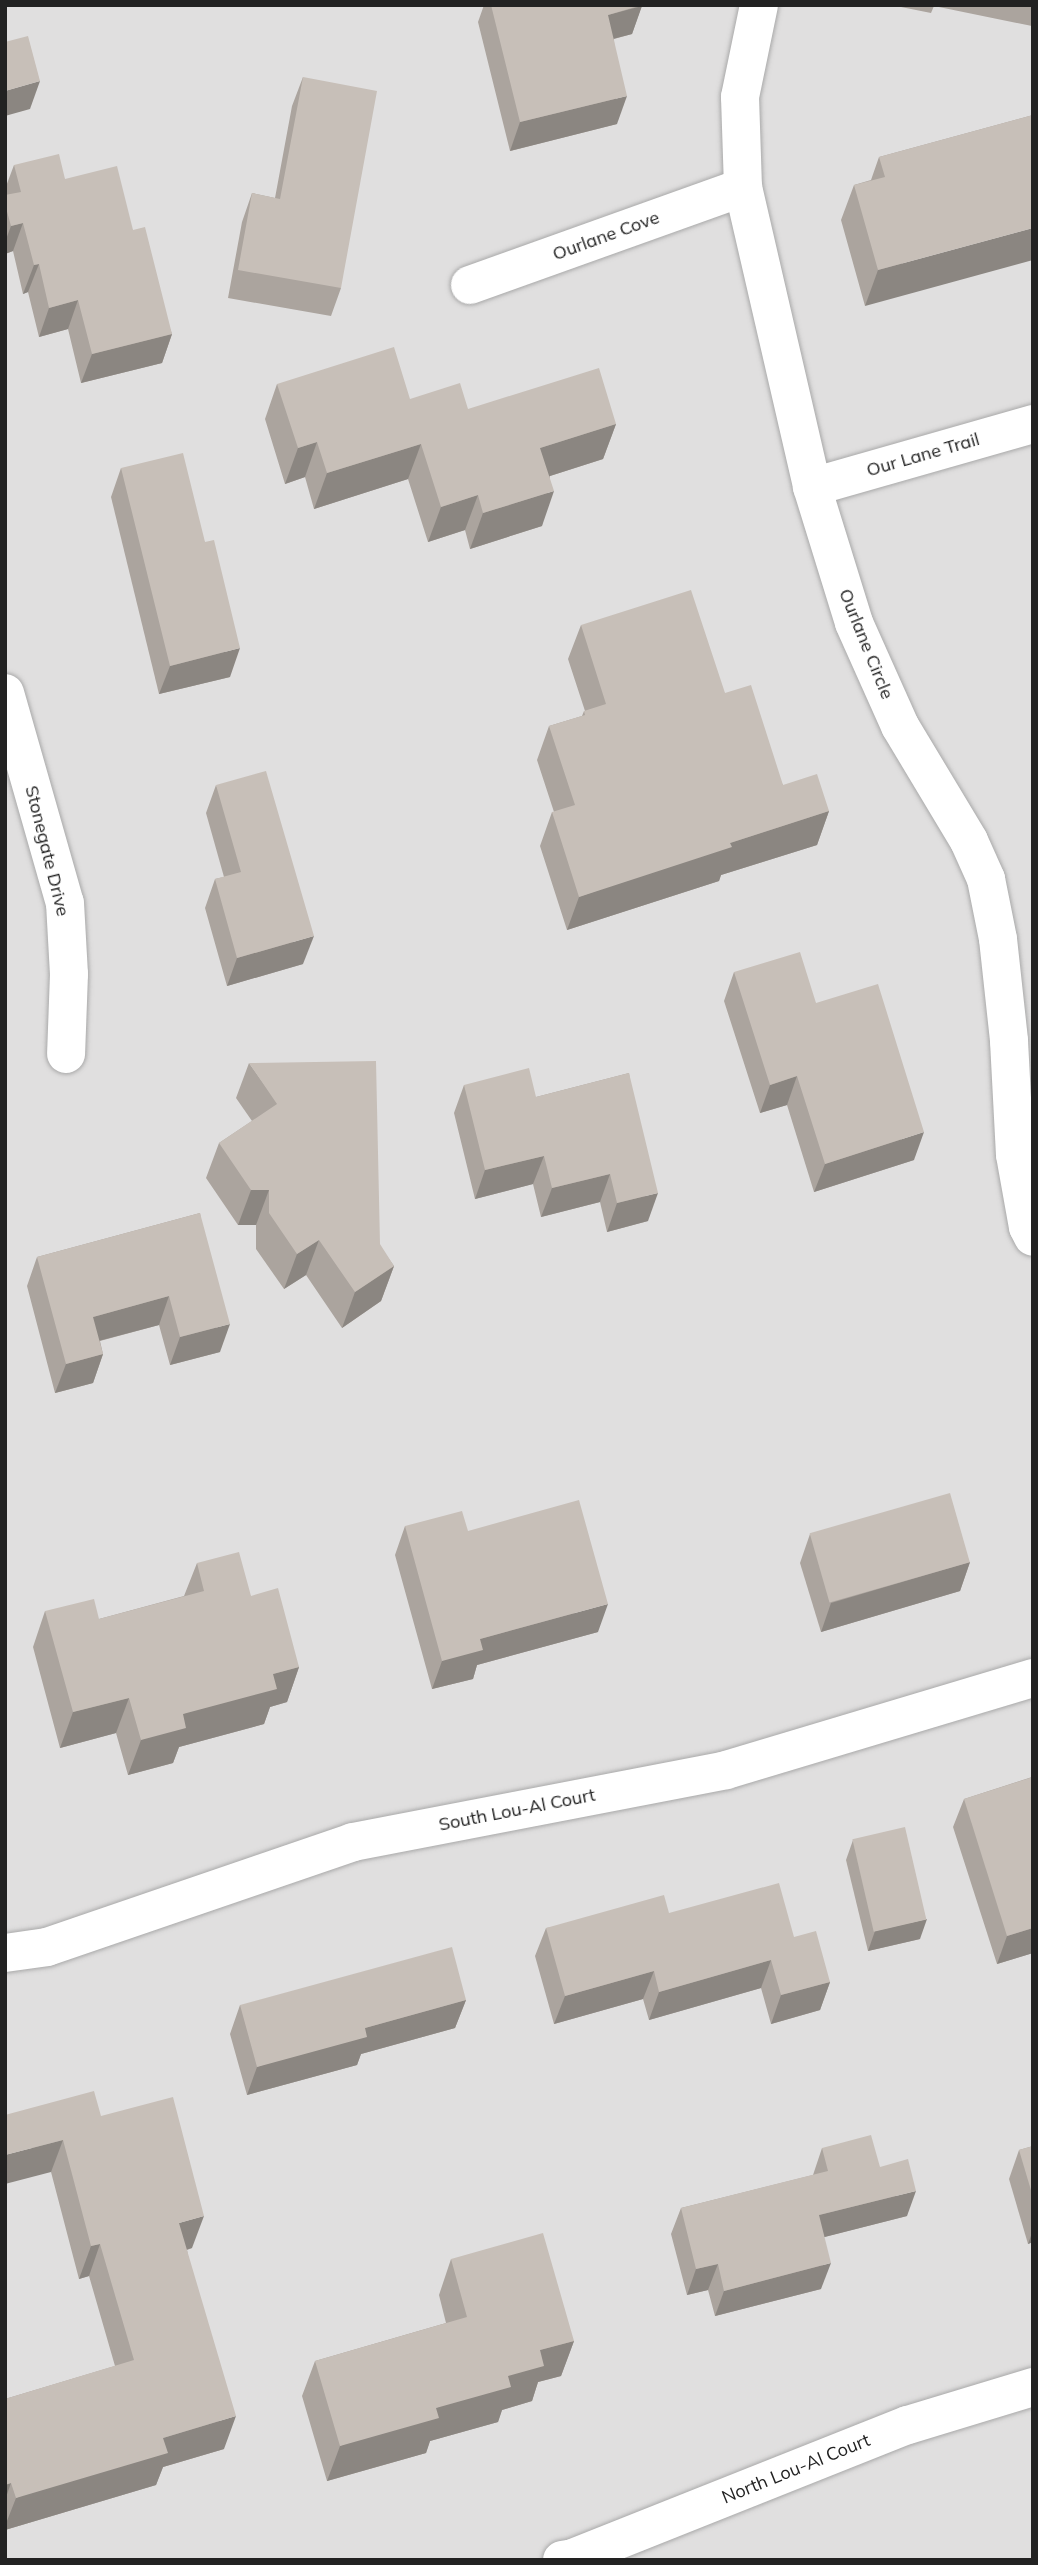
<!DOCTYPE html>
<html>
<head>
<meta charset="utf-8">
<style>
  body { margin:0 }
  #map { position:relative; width:1038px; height:2565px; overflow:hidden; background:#f2efe9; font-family:Mulish,sans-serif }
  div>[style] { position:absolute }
  .residential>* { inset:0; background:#e0dfdf; transform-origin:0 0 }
  .roads { filter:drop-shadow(0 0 2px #a9a9a9) drop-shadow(0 0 2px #a9a9a9) }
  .minor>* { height:38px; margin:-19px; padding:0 19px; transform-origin:19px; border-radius:19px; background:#fff }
  .wall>* { inset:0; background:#aba49e }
  .shaded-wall>* { inset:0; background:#8b8681 }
  .building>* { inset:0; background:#c7bfb8; transform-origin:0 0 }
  span { translate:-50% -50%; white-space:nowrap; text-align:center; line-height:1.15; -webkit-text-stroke:7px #fff; paint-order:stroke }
  .street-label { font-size:18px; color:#222 }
  .frame { position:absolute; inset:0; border:7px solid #222; pointer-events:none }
</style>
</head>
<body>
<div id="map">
  <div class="residential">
    <i style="left:5px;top:5px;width:1028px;height:2555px"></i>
  </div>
  <div class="roads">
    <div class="minor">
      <i style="left:759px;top:5px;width:94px;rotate:101.7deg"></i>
      <i style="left:740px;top:97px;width:90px;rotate:88.1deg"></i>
      <i style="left:743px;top:187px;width:308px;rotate:77deg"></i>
      <i style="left:812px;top:487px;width:142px;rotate:72.8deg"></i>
      <i style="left:854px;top:623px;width:113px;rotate:65.9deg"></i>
      <i style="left:900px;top:726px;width:134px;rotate:59deg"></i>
      <i style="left:969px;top:841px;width:42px;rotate:65.9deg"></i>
      <i style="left:986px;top:879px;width:61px;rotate:78.7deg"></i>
      <i style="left:998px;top:939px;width:103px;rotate:83.8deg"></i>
      <i style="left:1009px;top:1041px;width:114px;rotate:87deg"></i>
      <i style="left:1015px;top:1155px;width:73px;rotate:79.8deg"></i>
      <i style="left:1028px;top:1227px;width:11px;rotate:63deg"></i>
      <i style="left:470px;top:285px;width:290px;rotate:-19.7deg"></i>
      <i style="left:812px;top:487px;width:230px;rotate:-15.9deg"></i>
      <i style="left:5px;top:693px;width:218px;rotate:74.1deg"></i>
      <i style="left:65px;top:903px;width:71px;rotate:86.8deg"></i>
      <i style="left:69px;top:974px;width:80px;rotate:92.1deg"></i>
      <i style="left:5px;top:1953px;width:42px;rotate:-8.1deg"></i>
      <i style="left:47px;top:1947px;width:324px;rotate:-18.9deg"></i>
      <i style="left:353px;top:1842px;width:380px;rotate:-10.9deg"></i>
      <i style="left:726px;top:1770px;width:320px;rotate:-16.7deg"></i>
      <i style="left:562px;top:2560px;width:11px;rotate:-10deg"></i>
      <i style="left:573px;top:2558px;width:360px;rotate:-21.7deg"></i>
      <i style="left:908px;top:2425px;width:131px;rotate:-16.9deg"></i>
    </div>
  </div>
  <div class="wall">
    <i style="clip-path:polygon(484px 5px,642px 5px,632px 34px,614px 39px,617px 124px,510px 151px,478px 22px)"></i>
    <i style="clip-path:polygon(891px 5px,1033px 5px,1033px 22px,1032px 26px,934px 6px,931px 13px)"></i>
    <i style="clip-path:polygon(303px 77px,341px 288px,331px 316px,228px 298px,242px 222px,252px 193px,275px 198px,292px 106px)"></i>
    <i style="clip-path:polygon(1033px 115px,865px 306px,841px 220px,854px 185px,871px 180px,879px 157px)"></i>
    <i style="clip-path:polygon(14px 165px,65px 179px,133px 230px,172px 334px,162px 363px,81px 383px,68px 329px,39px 337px,28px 292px,23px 294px,13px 251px,5px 254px,5px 189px)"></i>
    <i style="clip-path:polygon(277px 384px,410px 399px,468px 409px,616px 424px,603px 459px,550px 476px,542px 526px,470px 549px,465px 530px,428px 542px,408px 479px,314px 509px,305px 477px,285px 484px,265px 419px)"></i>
    <i style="clip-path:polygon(121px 468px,205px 542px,230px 677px,159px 694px,111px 497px)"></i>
    <i style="clip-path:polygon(581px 625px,725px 693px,783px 785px,829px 811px,817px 845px,721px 875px,719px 881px,567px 930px,540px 846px,552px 812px,554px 812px,537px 760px,549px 726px,582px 716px,584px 711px,585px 711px,568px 659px)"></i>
    <i style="clip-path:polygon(216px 785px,303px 964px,227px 986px,205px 908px,215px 879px,224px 877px,206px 813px)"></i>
    <i style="clip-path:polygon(734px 972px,816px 1003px,914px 1160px,814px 1192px,787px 1105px,760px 1113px,724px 1001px)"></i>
    <i style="clip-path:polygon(249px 1063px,394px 1266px,381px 1301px,342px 1328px,306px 1275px,284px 1289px,256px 1249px,256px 1225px,238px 1225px,206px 1178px,219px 1143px,252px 1121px,236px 1098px)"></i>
    <i style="clip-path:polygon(629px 1073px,648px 1221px,607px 1232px,600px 1202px,541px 1217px,533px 1184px,475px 1199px,454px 1113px,464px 1085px,536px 1097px)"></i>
    <i style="clip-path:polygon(200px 1213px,220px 1352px,170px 1365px,159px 1325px,100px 1341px,103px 1354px,93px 1383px,55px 1393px,27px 1286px,37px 1257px)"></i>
    <i style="clip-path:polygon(405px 1526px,468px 1531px,598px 1632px,477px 1665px,473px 1679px,432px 1689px,395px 1555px)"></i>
    <i style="clip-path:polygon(810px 1534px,970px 1562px,960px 1591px,821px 1632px,800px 1563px)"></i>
    <i style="clip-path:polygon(197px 1563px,251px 1596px,299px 1667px,287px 1702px,270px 1707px,264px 1724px,179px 1747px,173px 1763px,128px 1775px,116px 1733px,60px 1748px,33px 1647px,45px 1611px,99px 1619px,184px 1596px)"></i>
    <i style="clip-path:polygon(1033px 1775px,1033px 1953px,997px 1964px,953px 1827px,964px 1799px,1032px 1777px)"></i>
    <i style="clip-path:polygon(853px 1840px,920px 1939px,868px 1951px,846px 1860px)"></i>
    <i style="clip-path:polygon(669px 1913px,794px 1937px,830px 1982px,820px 2010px,771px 2024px,761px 1988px,649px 2020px,643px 1999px,554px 2024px,535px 1956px,546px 1928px)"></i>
    <i style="clip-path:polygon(466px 2000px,455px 2028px,361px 2054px,357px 2065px,247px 2095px,230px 2034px,240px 2005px)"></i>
    <i style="clip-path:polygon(5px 2115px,101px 2116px,192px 2248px,187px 2250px,224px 2449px,163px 2467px,156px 2485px,5px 2530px,5px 2399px,115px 2366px,89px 2276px,79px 2279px,51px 2172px)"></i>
    <i style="clip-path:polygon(1033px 2146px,1033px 2242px,1028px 2244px,1009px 2179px,1019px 2150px)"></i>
    <i style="clip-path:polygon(822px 2148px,880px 2167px,907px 2216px,824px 2237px,821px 2289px,715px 2316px,708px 2290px,687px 2295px,671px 2234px,681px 2208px,813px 2175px)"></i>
    <i style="clip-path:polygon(451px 2259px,574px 2341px,561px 2376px,538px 2382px,532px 2401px,502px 2410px,498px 2422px,430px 2441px,426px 2453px,327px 2481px,302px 2396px,315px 2361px,446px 2323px,439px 2295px)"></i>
  </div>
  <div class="shaded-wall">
    <i style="clip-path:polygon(642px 6px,632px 34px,597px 43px,608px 15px)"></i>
    <i style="clip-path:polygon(40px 81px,30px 109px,5px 116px,5px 91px)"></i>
    <i style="clip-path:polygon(627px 96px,617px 124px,510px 151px,520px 122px)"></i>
    <i style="clip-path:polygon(23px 223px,13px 251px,5px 254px,5px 242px,11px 226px)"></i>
    <i style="clip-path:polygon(1033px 228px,1033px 260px,865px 306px,878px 270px)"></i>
    <i style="clip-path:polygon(39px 264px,28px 292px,23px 294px,34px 265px)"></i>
    <i style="clip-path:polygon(78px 300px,68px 329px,39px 337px,49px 308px)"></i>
    <i style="clip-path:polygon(172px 334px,162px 363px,81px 383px,92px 354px)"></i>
    <i style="clip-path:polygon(616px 424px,603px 459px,528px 483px,540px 448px)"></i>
    <i style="clip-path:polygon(317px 442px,305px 477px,285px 484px,298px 448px)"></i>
    <i style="clip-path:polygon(421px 444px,408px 479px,314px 509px,327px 473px)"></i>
    <i style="clip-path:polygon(554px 491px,542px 526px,470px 549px,483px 513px)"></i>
    <i style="clip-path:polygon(478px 495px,465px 530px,428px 542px,441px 507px)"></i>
    <i style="clip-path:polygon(240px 648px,230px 677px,159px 694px,170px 666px)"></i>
    <i style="clip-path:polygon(829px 811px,817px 845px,721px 875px,719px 881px,567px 930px,579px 897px,730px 843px)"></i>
    <i style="clip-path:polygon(314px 936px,303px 964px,227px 986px,237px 958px)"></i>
    <i style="clip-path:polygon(797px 1076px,787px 1105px,760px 1113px,770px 1085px)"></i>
    <i style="clip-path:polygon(924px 1132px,914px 1160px,814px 1192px,825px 1164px)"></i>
    <i style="clip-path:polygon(544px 1156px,533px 1184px,475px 1199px,485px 1170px)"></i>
    <i style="clip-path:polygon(610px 1174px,600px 1202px,541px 1217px,552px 1188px)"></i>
    <i style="clip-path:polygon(251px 1190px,269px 1190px,256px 1225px,238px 1225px)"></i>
    <i style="clip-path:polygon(658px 1193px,648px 1221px,607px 1232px,617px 1203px)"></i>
    <i style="clip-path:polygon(319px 1240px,306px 1275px,284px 1289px,297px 1254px)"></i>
    <i style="clip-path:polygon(394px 1266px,381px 1301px,342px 1328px,355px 1292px)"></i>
    <i style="clip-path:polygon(169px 1296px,159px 1325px,83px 1345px,93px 1317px)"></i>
    <i style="clip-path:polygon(230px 1324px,220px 1352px,170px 1365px,180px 1337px)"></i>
    <i style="clip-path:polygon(103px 1354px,93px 1383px,55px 1393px,66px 1364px)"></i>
    <i style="clip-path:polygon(970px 1562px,960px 1591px,821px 1632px,831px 1603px)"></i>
    <i style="clip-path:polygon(608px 1604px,598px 1632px,477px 1665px,473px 1679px,432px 1689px,442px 1661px,480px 1639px)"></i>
    <i style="clip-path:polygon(299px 1667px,287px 1702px,270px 1707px,264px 1724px,179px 1747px,173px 1763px,128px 1775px,141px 1740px,183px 1714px,273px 1674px)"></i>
    <i style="clip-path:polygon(129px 1698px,116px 1733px,60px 1748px,73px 1712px)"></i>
    <i style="clip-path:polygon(927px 1919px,920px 1939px,868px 1951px,875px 1931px)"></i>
    <i style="clip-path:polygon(1033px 1928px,1033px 1953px,997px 1964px,1007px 1936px)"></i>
    <i style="clip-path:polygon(771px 1960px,761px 1988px,649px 2020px,659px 1992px)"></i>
    <i style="clip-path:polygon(654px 1971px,643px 1999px,554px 2024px,565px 1996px)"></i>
    <i style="clip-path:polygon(830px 1982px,820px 2010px,771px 2024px,781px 1995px)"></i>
    <i style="clip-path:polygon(466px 2000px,455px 2028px,361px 2054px,357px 2065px,247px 2095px,257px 2067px,365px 2028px)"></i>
    <i style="clip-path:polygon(63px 2140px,51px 2172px,5px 2184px,5px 2155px)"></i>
    <i style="clip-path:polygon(916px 2191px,907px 2216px,809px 2241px,819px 2215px)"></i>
    <i style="clip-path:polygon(204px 2216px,192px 2248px,167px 2255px,179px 2223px)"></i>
    <i style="clip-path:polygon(1033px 2230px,1033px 2242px,1028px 2244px)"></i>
    <i style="clip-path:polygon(100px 2244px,89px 2276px,79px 2279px,91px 2246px)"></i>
    <i style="clip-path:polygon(831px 2263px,821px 2289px,715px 2316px,724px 2291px)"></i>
    <i style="clip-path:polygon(718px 2264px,708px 2290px,687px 2295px,696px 2269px)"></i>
    <i style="clip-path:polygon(574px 2341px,561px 2376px,538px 2382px,532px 2401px,502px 2410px,498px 2422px,430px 2441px,426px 2453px,327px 2481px,340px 2446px,436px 2408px,508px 2376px,540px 2350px)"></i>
    <i style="clip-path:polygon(236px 2416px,224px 2449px,163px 2467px,156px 2485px,5px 2530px,5px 2526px,16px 2498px,163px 2438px)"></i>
    <i style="clip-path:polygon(11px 2483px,5px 2500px,5px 2485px)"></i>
  </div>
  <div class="building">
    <i style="clip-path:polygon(491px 5px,642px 5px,608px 15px,627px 96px,520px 122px)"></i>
    <i style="clip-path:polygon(28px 36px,40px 81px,5px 91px,5px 42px)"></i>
    <i style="clip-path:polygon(303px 77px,377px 91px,341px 288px,238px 270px,252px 193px,280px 199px)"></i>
    <i style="clip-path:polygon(1033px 115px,1033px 228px,878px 270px,854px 185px,885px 177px,879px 157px)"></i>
    <i style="clip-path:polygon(59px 154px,65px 179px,117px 166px,133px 230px,145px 227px,172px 334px,92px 354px,78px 300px,49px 308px,39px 264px,34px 265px,23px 223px,11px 226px,5px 204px,5px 195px,21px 192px,14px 165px)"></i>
    <i style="clip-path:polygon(394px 347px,410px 399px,460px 383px,468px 409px,599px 368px,616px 424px,540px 448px,554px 491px,483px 513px,478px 495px,441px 507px,421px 444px,327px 473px,317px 442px,298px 448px,277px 384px)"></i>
    <i style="clip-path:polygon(183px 453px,205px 542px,214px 540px,240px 648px,170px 666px,121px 468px)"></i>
    <i style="clip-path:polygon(691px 590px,725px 693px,751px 685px,783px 785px,817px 774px,829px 811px,730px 843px,732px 847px,579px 897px,552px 812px,575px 805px,549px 726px,585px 715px,584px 711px,606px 704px,581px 625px)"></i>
    <i style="clip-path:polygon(266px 771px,314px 936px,237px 958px,215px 879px,241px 872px,216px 785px)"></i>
    <i style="clip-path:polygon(800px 952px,816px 1003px,878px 984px,924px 1132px,825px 1164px,797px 1076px,770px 1085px,734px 972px)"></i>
    <i style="clip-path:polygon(376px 1061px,380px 1244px,394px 1266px,355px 1292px,319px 1240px,297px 1254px,269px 1213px,269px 1190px,251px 1190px,219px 1143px,277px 1104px,249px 1063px)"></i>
    <i style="clip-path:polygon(529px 1068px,536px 1097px,629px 1073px,658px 1193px,617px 1203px,610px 1174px,552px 1188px,544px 1156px,485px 1170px,464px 1085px)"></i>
    <i style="clip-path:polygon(200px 1213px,230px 1324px,180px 1337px,169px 1296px,93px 1317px,103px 1354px,66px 1364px,37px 1257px)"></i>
    <i style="left:950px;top:1493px;width:72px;height:146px;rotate:74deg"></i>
    <i style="clip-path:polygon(579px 1500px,608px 1604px,480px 1639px,483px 1650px,442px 1661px,405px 1526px,462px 1511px,468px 1531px)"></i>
    <i style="clip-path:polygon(239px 1552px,251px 1596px,278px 1588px,299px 1667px,273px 1674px,277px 1689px,183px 1714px,186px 1728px,141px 1740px,129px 1698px,73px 1712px,45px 1611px,94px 1599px,99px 1619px,204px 1591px,197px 1563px)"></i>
    <i style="clip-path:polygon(1033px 1777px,1033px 1928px,1007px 1936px,964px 1799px)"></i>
    <i style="left:905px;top:1827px;width:95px;height:54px;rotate:77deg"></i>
    <i style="clip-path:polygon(779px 1883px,794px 1937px,816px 1931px,830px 1982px,781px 1995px,771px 1960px,659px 1992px,654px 1971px,565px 1996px,546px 1928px,664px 1895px,669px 1913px)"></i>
    <i style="clip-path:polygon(452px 1947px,466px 2000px,365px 2028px,367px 2037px,257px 2067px,240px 2005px)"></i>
    <i style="clip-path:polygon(94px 2091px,101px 2116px,173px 2097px,204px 2216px,179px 2223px,236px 2416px,163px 2438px,168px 2453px,16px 2498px,11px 2483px,5px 2485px,5px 2399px,134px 2360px,100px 2244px,91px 2246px,63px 2140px,5px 2155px,5px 2115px)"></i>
    <i style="clip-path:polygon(871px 2135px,880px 2167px,908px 2159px,916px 2191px,819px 2215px,831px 2263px,724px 2291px,718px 2264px,696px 2269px,681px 2208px,828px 2171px,822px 2148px)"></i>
    <i style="clip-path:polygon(1033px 2146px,1033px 2197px,1019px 2150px)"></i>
    <i style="clip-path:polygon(543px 2233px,574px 2341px,540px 2350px,544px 2366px,508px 2376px,511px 2387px,436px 2408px,439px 2418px,340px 2446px,315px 2361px,467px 2317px,451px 2259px)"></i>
  </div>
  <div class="street-label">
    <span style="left:606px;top:236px;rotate:-20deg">Ourlane Cove</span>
    <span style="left:923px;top:455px;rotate:-16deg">Our Lane Trail</span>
    <span style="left:866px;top:644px;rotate:68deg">Ourlane Circle</span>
    <span style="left:47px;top:851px;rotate:76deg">Stonegate Drive</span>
    <span style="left:517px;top:1810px;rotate:-11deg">South Lou-Al Court</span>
    <span style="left:796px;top:2469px;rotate:-22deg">North Lou-Al Court</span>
  </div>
  <div class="frame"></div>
</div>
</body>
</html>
